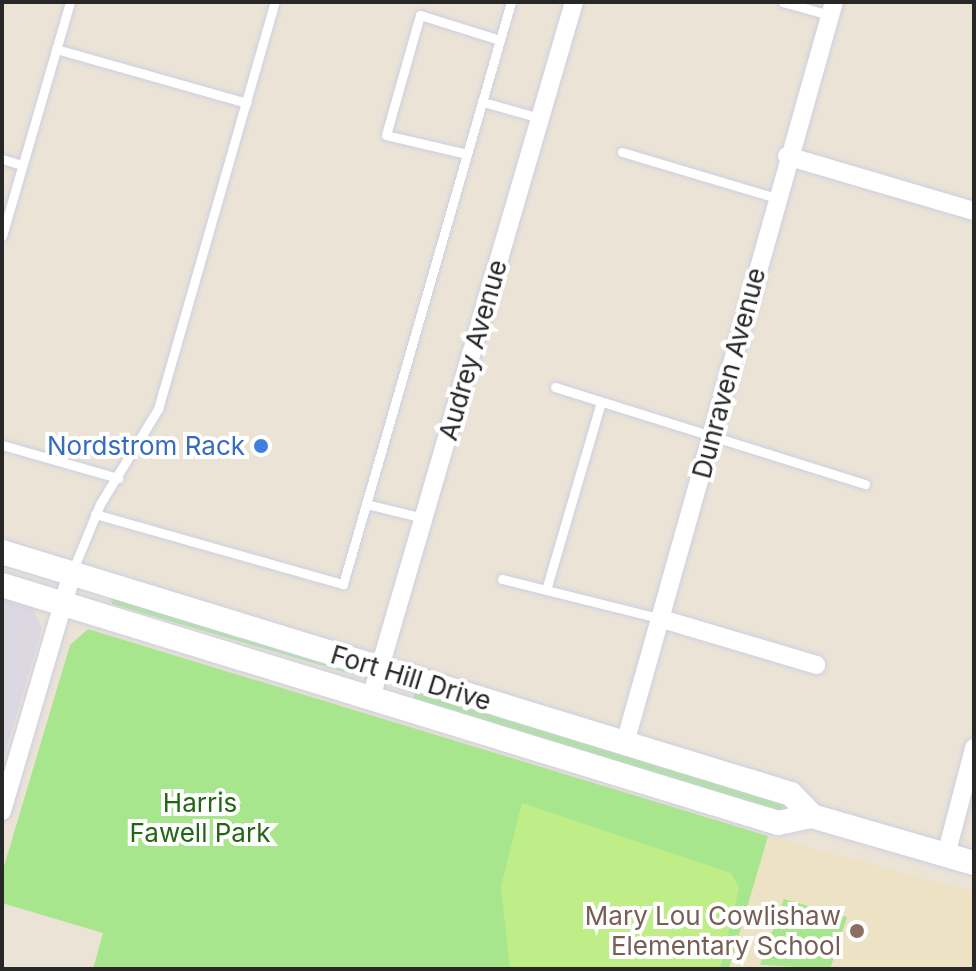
<!DOCTYPE html>
<html>
<head>
<meta charset="utf-8">
<style>
  body { margin:0 }
  #map { position:relative; width:976px; height:971px; overflow:hidden; background:#ebe3d6; font-family:Inter,sans-serif }
  div>[style] { position:absolute }
  .industrial>* { inset:0; background:#dbd8e2 }
  .education>* { inset:0; background:#eee2c4 }
  .green>* { inset:0; background:#a8e68e; transform-origin:0 0 }
  .pitch>* { inset:0; background:#bfee89 }
  .roads { filter:drop-shadow(0 0 2px #cccfe1) drop-shadow(0 0 2px #cccfe1) }
  .lane>* { height:9px; margin:-4.5px; padding:0 4.5px; transform-origin:4.5px; border-radius:4.5px; background:#fff }
  .street>* { height:18px; margin:-9px; padding:0 9px; transform-origin:9px; border-radius:9px; background:#fff }
  .secondary>* { height:24px; margin:-12px; padding:0 12px; transform-origin:12px; border-radius:12px; background:#fff }
  .dots>* { width:22px; height:22px; translate:-50% -50%; box-sizing:border-box; border:4px solid #fff; border-radius:50% }
  span { translate:-50% -50%; white-space:nowrap; text-align:center; line-height:1.15; -webkit-text-stroke:8px #fff; paint-order:stroke }
  .street-label { font-size:26px; color:#272727 }
  .shop-label { font-size:26px; color:#366cbe }
  .right { translate:-100% -50%; text-align:right }
  .park-label { font-size:26px; color:#226614 }
  .education-label { font-size:26px; color:#785e54 }
  .frame { position:absolute; inset:0; border:4px solid #272727; pointer-events:none }
</style>
</head>
<body>
<div id="map">
  <div class="industrial">
    <i style="clip-path:polygon(2px 596px,31px 604px,42px 628px,2px 764px)"></i>
  </div>
  <div class="education">
    <i style="clip-path:polygon(768px 836px,974px 892px,974px 969px,729px 969px)"></i>
  </div>
  <div class="green">
    <i style="clip-path:polygon(111px 594px,345px 668px,344px 672px,112px 604px)"></i>
    <i style="clip-path:polygon(88px 629px,768px 836px,729px 969px,93px 969px,103px 933px,2px 903px,2px 873px,70px 645px)"></i>
    <i style="left:416px;top:690px;width:400px;height:10px;rotate:17deg"></i>
    <i style="clip-path:polygon(784px 899px,847px 917px,830px 969px,760px 965px)"></i>
  </div>
  <div class="pitch">
    <i style="clip-path:polygon(522px 803px,731px 873px,739px 888px,720px 969px,510px 969px,501px 887px)"></i>
  </div>
  <div class="roads">
    <div class="lane">
      <i style="left:783px;top:2px;width:49px;rotate:15.5deg"></i>
      <i style="left:56px;top:49px;width:198px;rotate:15.8deg"></i>
      <i style="left:483px;top:102px;width:59px;rotate:15.7deg"></i>
      <i style="left:622px;top:152px;width:161px;rotate:16.6deg"></i>
      <i style="left:467px;top:154px;width:83px;rotate:-166.8deg"></i>
      <i style="left:386px;top:135px;width:125px;rotate:-74.2deg"></i>
      <i style="left:420px;top:15px;width:84px;rotate:17.4deg"></i>
      <i style="left:2px;top:159px;width:21px;rotate:17deg"></i>
      <i style="left:2px;top:236px;width:244px;rotate:-73.8deg"></i>
      <i style="left:555px;top:387px;width:325px;rotate:17.4deg"></i>
      <i style="left:2px;top:445px;width:121px;rotate:15.9deg"></i>
      <i style="left:366px;top:504px;width:60px;rotate:13.6deg"></i>
      <i style="left:95px;top:514px;width:258px;rotate:15.8deg"></i>
      <i style="left:343px;top:584px;width:606px;rotate:-73.9deg"></i>
      <i style="left:72px;top:572px;width:74px;rotate:-67.6deg"></i>
      <i style="left:100px;top:504px;width:111px;rotate:-58.6deg"></i>
      <i style="left:158px;top:409px;width:423px;rotate:-74deg"></i>
      <i style="left:502px;top:579px;width:165px;rotate:14deg"></i>
      <i style="left:546px;top:590px;width:196px;rotate:-73.7deg"></i>
    </div>
    <div class="street">
      <i style="left:787px;top:156px;width:195px;rotate:16.4deg"></i>
      <i style="left:662px;top:619px;width:161px;rotate:16.6deg"></i>
      <i style="left:371px;top:698px;width:725px;rotate:-73.74deg"></i>
      <i style="left:625px;top:743px;width:770px;rotate:-74.25deg"></i>
      <i style="left:2px;top:811px;width:248px;rotate:-73.6deg"></i>
      <i style="left:946px;top:855px;width:111px;rotate:-75.3deg"></i>
    </div>
    <div class="secondary">
      <i style="left:2px;top:552px;width:825px;rotate:17.05deg"></i>
      <i style="left:791px;top:794px;width:30px;rotate:46deg"></i>
      <i style="left:2px;top:585px;width:812px;rotate:17.05deg"></i>
      <i style="left:778px;top:823px;width:35px;rotate:-12deg"></i>
      <i style="left:812px;top:816px;width:169px;rotate:16.2deg"></i>
    </div>
  </div>
  <div class="dots">
    <i style="left:261px;top:446px;background:#3f7fe0"></i>
    <i style="left:857px;top:931px;background:#8d6e63"></i>
  </div>
  <div class="street-label">
    <span style="left:473px;top:350px;rotate:-74deg">Audrey Avenue</span>
    <span style="left:729px;top:373px;rotate:-75deg">Dunraven Avenue</span>
    <span style="left:411px;top:678px;rotate:17deg">Fort Hill Drive</span>
  </div>
  <div class="shop-label">
    <span class="right" style="left:245px;top:446px">Nordstrom Rack</span>
  </div>
  <div class="park-label">
    <span style="left:200px;top:818px">Harris<br>Fawell Park</span>
  </div>
  <div class="education-label">
    <span class="right" style="left:841px;top:931px">Mary Lou Cowlishaw<br>Elementary School</span>
  </div>
  <div class="frame"></div>
</div>
</body>
</html>
